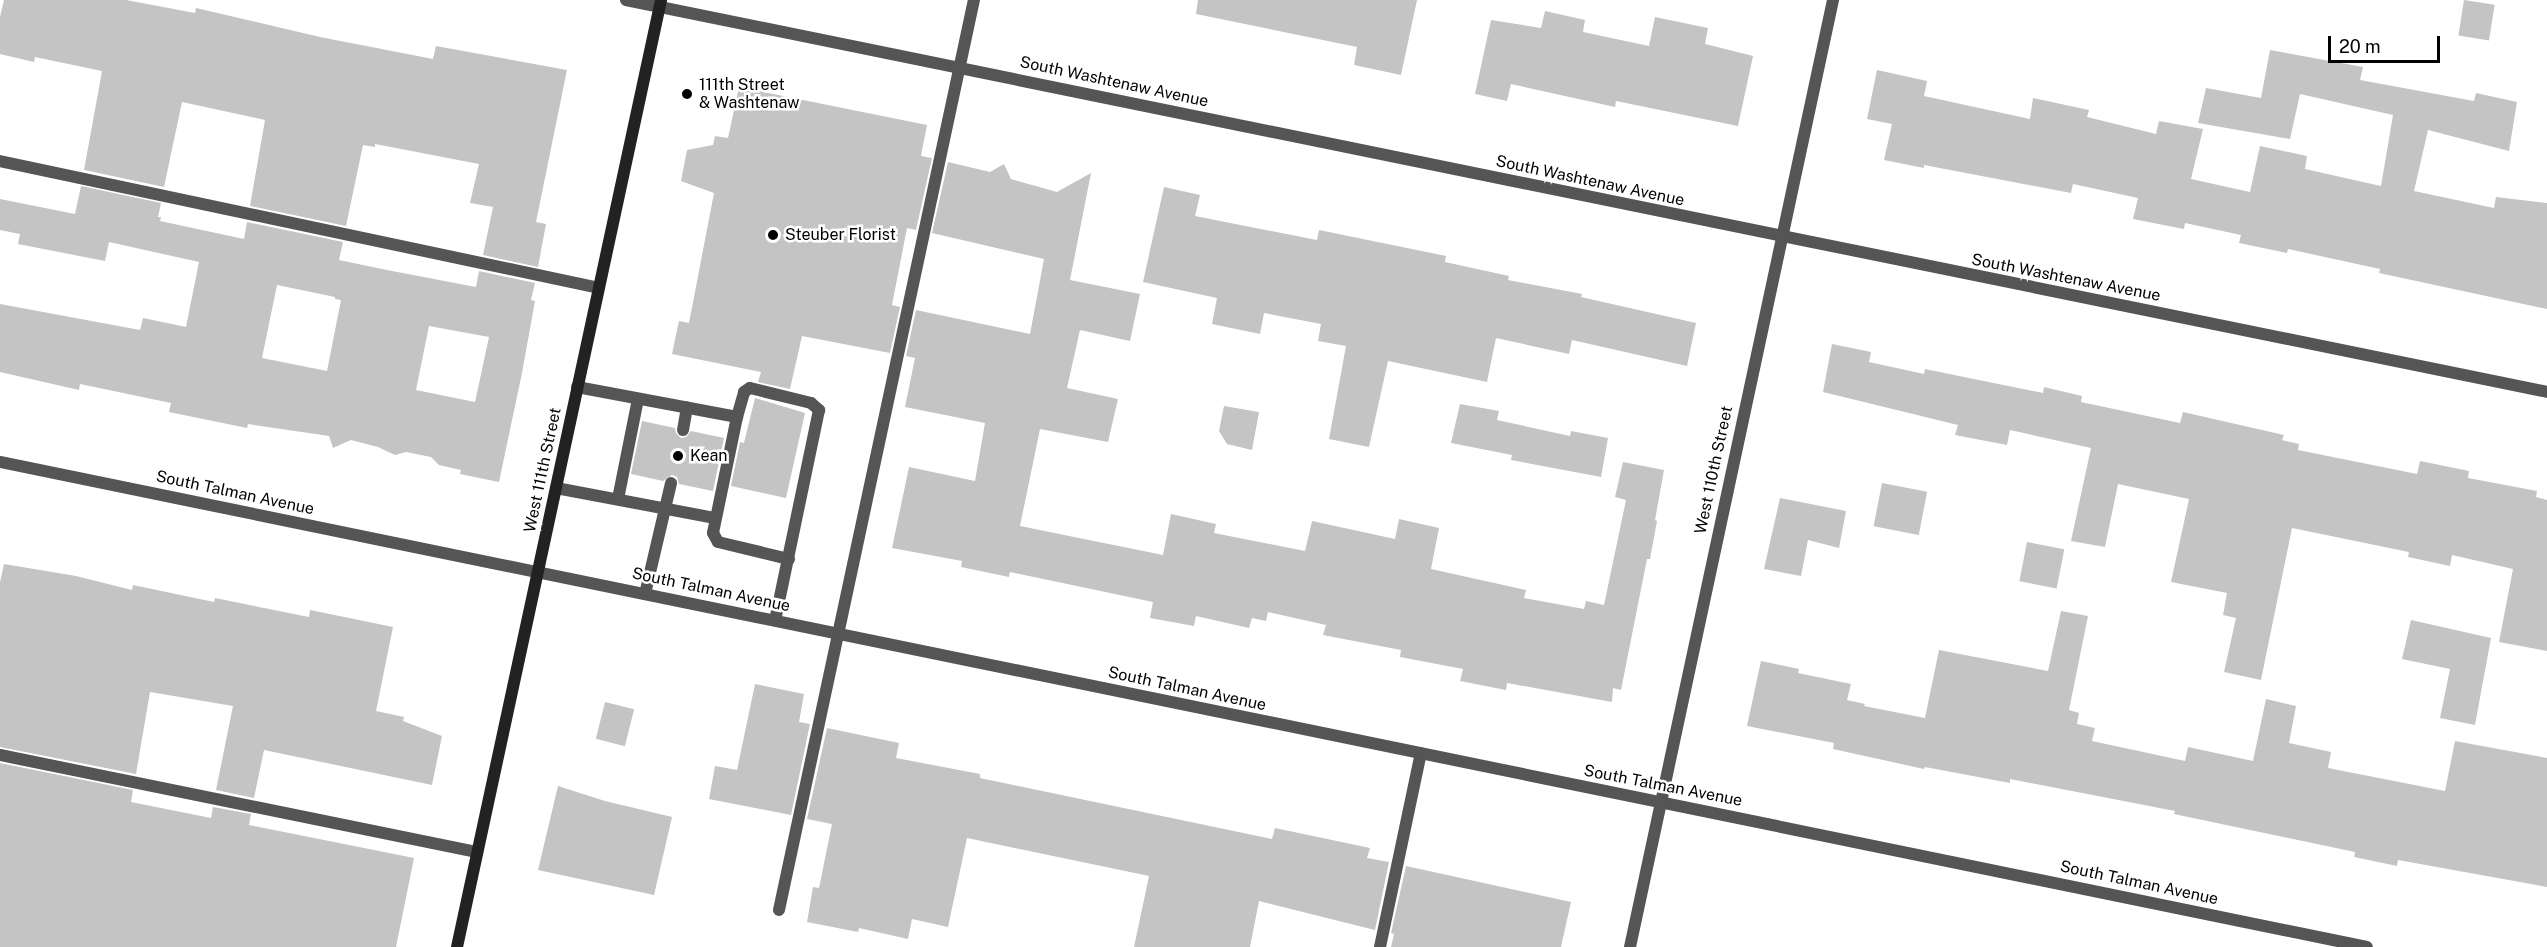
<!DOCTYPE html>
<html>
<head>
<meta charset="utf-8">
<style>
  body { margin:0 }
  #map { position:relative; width:2547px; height:947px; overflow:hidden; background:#fff; font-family:"Public Sans",sans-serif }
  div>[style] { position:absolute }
  .building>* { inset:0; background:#c4c4c4; transform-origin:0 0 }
  .lane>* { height:12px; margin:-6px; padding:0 6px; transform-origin:6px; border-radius:6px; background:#555 }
  .street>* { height:12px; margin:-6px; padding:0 6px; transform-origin:6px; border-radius:6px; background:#555 }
  .secondary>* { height:12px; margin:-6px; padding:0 6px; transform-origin:6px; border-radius:6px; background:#222 }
  .dots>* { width:16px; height:16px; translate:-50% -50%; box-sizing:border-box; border:3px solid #fff; border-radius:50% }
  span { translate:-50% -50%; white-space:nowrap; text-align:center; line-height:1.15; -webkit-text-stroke:5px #fff; paint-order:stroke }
  .street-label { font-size:16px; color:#000 }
  .poi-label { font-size:16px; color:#000 }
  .left { translate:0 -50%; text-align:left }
  .scale { position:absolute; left:2328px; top:36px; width:112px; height:27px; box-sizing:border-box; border:3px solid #000; border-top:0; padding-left:8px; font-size:18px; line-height:21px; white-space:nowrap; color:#000; -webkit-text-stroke:4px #fff; paint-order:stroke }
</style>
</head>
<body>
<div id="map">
  <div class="building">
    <i style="clip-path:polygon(4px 0,126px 0,195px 13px,196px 8px,320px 37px,433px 59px,436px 46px,567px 70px,536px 222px,546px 224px,538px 267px,483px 255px,493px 207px,470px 203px,479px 164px,375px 144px,375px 147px,363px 145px,346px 226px,250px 206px,265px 120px,182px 102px,164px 187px,84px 170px,102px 71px,35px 57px,34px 62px,0 54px,0 17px)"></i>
    <i style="clip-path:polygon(1198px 0,1417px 0,1401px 75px,1354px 65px,1357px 47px,1196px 14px)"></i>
    <i style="left:2464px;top:0;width:31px;height:36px;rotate:9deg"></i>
    <i style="clip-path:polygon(1545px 11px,1585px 20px,1583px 32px,1649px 46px,1655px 17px,1708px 28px,1705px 44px,1753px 56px,1738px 126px,1616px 101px,1615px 107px,1511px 84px,1507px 101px,1475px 94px,1491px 20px,1541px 28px)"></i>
    <i style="clip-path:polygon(2270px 50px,2363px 67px,2360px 80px,2474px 101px,2476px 93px,2517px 102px,2509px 151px,2428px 130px,2414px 191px,2494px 208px,2496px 197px,2547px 203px,2547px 309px,2379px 273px,2380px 269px,2288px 249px,2287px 253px,2239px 243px,2241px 235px,2185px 223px,2184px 229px,2133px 219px,2138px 198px,2073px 184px,2071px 193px,1924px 165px,1924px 168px,1884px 160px,1892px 124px,1867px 119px,1877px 70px,1927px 81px,1924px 96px,2030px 119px,2033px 98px,2089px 110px,2087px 117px,2156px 134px,2159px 121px,2203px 129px,2191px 179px,2250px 192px,2260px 146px,2307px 156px,2305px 169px,2381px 186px,2393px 115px,2300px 94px,2290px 139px,2198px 123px,2206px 88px,2261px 98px)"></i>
    <i style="clip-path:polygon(739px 87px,927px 125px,921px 156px,932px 158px,916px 230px,907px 228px,892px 305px,900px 307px,890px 353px,802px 336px,790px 389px,758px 382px,761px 372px,672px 354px,679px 321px,689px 323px,714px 193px,681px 181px,687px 150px,713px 145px,715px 136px,728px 138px)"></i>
    <i style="clip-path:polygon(948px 162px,990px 172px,1004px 164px,1011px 179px,1057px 192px,1091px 173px,1070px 280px,1140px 294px,1130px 341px,1080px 330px,1067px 388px,1118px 399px,1108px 442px,1040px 429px,1020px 526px,1163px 555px,1171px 514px,1216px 524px,1214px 533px,1305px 551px,1312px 521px,1395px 539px,1399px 519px,1439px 528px,1431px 569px,1526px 590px,1524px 598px,1584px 609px,1586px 601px,1604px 605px,1626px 500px,1615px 497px,1623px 462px,1664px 470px,1655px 520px,1657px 521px,1650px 559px,1647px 559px,1621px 690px,1613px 688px,1612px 702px,1507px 683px,1506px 690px,1460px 681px,1463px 669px,1400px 657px,1401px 650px,1323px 635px,1326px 625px,1268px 612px,1266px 621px,1252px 618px,1249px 628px,1196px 616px,1194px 626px,1150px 618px,1153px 602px,1010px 572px,1009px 577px,961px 567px,962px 561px,892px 548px,909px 467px,975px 481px,985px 423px,905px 407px,915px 358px,906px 356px,916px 310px,1030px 334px,1044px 259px,932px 233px)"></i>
    <i style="clip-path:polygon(evenodd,81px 186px,161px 203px,158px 217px,161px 217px,160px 221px,244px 239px,247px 222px,343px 242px,339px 260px,387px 270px,476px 287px,479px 271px,535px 283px,531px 300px,535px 301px,522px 373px,499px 482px,460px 474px,461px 470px,439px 465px,431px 457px,406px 452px,395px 455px,378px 447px,351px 440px,333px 448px,329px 436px,248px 424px,247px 428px,169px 412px,171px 403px,80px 384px,79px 390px,0 372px,0 304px,140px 330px,143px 318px,186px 327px,199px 262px,109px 242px,105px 261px,18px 244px,20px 234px,0 230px,0 199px,75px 214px,81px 186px,277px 285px,335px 297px,335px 299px,341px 300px,327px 371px,262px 358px,277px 285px,81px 186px,429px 326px,489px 337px,475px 402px,416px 390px,429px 326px)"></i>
    <i style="clip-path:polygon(1164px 187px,1200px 195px,1195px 216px,1317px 240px,1319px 230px,1446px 256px,1445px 262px,1509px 276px,1508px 280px,1582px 294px,1581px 297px,1696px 323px,1687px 366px,1572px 340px,1569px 354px,1496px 338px,1487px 382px,1388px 361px,1369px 447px,1329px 439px,1346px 346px,1318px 341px,1321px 324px,1264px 313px,1260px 334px,1212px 324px,1217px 298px,1143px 282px)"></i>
    <i style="clip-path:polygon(1832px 344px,1871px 352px,1869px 362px,1924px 374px,1925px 369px,2043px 393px,2044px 387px,2082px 396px,2081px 402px,2180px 423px,2183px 412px,2284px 435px,2282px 440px,2299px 444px,2298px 450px,2417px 474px,2420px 461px,2469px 471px,2468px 478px,2537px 491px,2536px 497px,2547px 500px,2547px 651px,2499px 642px,2513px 569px,2452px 555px,2450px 566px,2408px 557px,2409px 552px,2292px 528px,2261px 680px,2224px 672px,2236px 618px,2223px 615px,2227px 593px,2171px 582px,2189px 499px,2118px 484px,2105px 547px,2071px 541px,2091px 448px,2010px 430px,2007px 445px,1955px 435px,1958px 425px,1823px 392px)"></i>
    <i style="clip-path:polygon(755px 398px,805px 413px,786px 498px,731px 486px,740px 442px,744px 443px)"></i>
    <i style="clip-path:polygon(1460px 404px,1499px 411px,1497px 420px,1570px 436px,1571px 431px,1608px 438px,1601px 477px,1511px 460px,1512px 455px,1451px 443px)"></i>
    <i style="clip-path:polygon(1224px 406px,1259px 412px,1252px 450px,1227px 444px,1219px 431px)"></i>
    <i style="clip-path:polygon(642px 421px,675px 428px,676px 433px,681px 438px,686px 437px,691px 431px,724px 438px,713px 491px,679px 484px,677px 477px,672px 475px,663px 481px,631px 474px)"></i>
    <i style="left:1882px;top:483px;width:46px;height:44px;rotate:11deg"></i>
    <i style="clip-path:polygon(1780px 498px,1846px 511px,1839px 548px,1808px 540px,1801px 576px,1764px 569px)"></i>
    <i style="left:2027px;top:542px;width:38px;height:40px;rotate:11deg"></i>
    <i style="clip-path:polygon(4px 564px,76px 576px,132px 590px,133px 585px,214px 602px,215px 598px,309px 617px,310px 610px,393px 627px,376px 711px,404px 717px,403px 721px,442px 736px,432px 785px,264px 750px,254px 798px,216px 790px,233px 706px,150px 692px,136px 774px,0 747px,0 582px)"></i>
    <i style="clip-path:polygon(2061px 611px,2088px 616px,2069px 710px,2079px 713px,2077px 724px,2095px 728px,2092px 741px,2185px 761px,2188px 747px,2253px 761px,2266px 699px,2296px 706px,2289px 743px,2331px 752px,2328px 768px,2445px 791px,2455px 741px,2547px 758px,2547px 887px,2398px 860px,2397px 866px,2354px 857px,2355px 852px,2174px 814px,2175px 811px,2010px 779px,2010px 783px,1925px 767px,1924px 769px,1833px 749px,1834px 743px,1747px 726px,1761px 661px,1799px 669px,1798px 673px,1851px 684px,1847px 700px,1865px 704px,1864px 706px,1925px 718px,1939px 650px,2048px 671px)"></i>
    <i style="clip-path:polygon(2411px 620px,2491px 638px,2475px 725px,2440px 718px,2450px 669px,2402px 659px)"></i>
    <i style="clip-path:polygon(755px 684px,804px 694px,799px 722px,810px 724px,791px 815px,709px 799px,715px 766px,737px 770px)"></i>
    <i style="left:605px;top:702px;width:30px;height:38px;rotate:14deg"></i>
    <i style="clip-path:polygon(827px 728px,899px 743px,896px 758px,980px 774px,980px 778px,1272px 839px,1275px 828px,1370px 848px,1367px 858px,1389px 862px,1375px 930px,1259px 901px,1250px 947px,1134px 947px,1149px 876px,967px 838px,948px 927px,912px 919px,908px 939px,859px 928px,858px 932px,807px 922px,813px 887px,819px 888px,832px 824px,807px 819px)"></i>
    <i style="clip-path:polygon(0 763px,133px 790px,131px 802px,211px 818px,213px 807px,251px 814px,249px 825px,414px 858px,396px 947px,0 947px)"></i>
    <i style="clip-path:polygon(558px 786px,605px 801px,672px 817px,654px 895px,538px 870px)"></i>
    <i style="clip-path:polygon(1406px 866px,1571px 902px,1561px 947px,1391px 947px,1394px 934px,1391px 933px)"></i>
  </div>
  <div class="lane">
    <i style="left:0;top:161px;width:612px;rotate:11.97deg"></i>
    <i style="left:577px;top:387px;width:163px;rotate:10.6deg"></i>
    <i style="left:737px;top:417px;width:26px;rotate:-74deg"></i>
    <i style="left:744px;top:392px;width:7px;rotate:-34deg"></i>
    <i style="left:750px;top:388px;width:63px;rotate:13.8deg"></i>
    <i style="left:811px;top:403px;width:11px;rotate:41deg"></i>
    <i style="left:819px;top:410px;width:215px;rotate:101.8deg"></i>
    <i style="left:737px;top:417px;width:118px;rotate:101.7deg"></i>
    <i style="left:713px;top:533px;width:10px;rotate:61deg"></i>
    <i style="left:718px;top:542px;width:73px;rotate:13.5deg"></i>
    <i style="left:683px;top:430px;width:23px;rotate:-80deg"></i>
    <i style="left:556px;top:488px;width:162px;rotate:10.7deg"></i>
    <i style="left:618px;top:499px;width:102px;rotate:-78.7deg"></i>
    <i style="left:645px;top:594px;width:114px;rotate:-76.8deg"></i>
    <i style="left:0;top:755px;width:487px;rotate:11.5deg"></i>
    <i style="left:779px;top:910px;width:931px;rotate:-77.91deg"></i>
    <i style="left:1380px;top:947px;width:198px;rotate:-78.1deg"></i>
  </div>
  <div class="street">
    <i style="left:626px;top:0;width:1961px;rotate:11.53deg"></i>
    <i style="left:0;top:462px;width:2416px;rotate:11.58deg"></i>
    <i style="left:1630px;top:947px;width:969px;rotate:-77.9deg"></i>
  </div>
  <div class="secondary">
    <i style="left:457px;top:947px;width:969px;rotate:-77.84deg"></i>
  </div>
  <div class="dots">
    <i style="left:687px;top:94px;background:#000"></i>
    <i style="left:773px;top:235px;background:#000"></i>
    <i style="left:678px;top:456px;background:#000"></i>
  </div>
  <div class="street-label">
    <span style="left:1114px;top:82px;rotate:12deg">South Washtenaw Avenue</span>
    <span style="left:1590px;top:181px;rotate:12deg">South Washtenaw Avenue</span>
    <span style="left:2066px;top:278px;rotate:11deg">South Washtenaw Avenue</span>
    <span style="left:543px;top:470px;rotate:-78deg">West 111th Street</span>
    <span style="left:1714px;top:470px;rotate:-78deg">West 110th Street</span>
    <span style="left:235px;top:493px;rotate:12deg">South Talman Avenue</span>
    <span style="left:711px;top:590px;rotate:12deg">South Talman Avenue</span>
    <span style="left:1187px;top:689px;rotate:12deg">South Talman Avenue</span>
    <span style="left:1663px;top:786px;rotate:11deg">South Talman Avenue</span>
    <span style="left:2139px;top:883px;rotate:12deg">South Talman Avenue</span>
  </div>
  <div class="poi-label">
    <span class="left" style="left:699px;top:94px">111th Street<br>&amp; Washtenaw</span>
    <span class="left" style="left:785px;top:235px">Steuber Florist</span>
    <span class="left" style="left:690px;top:456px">Kean</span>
  </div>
  <div class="scale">20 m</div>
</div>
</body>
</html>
